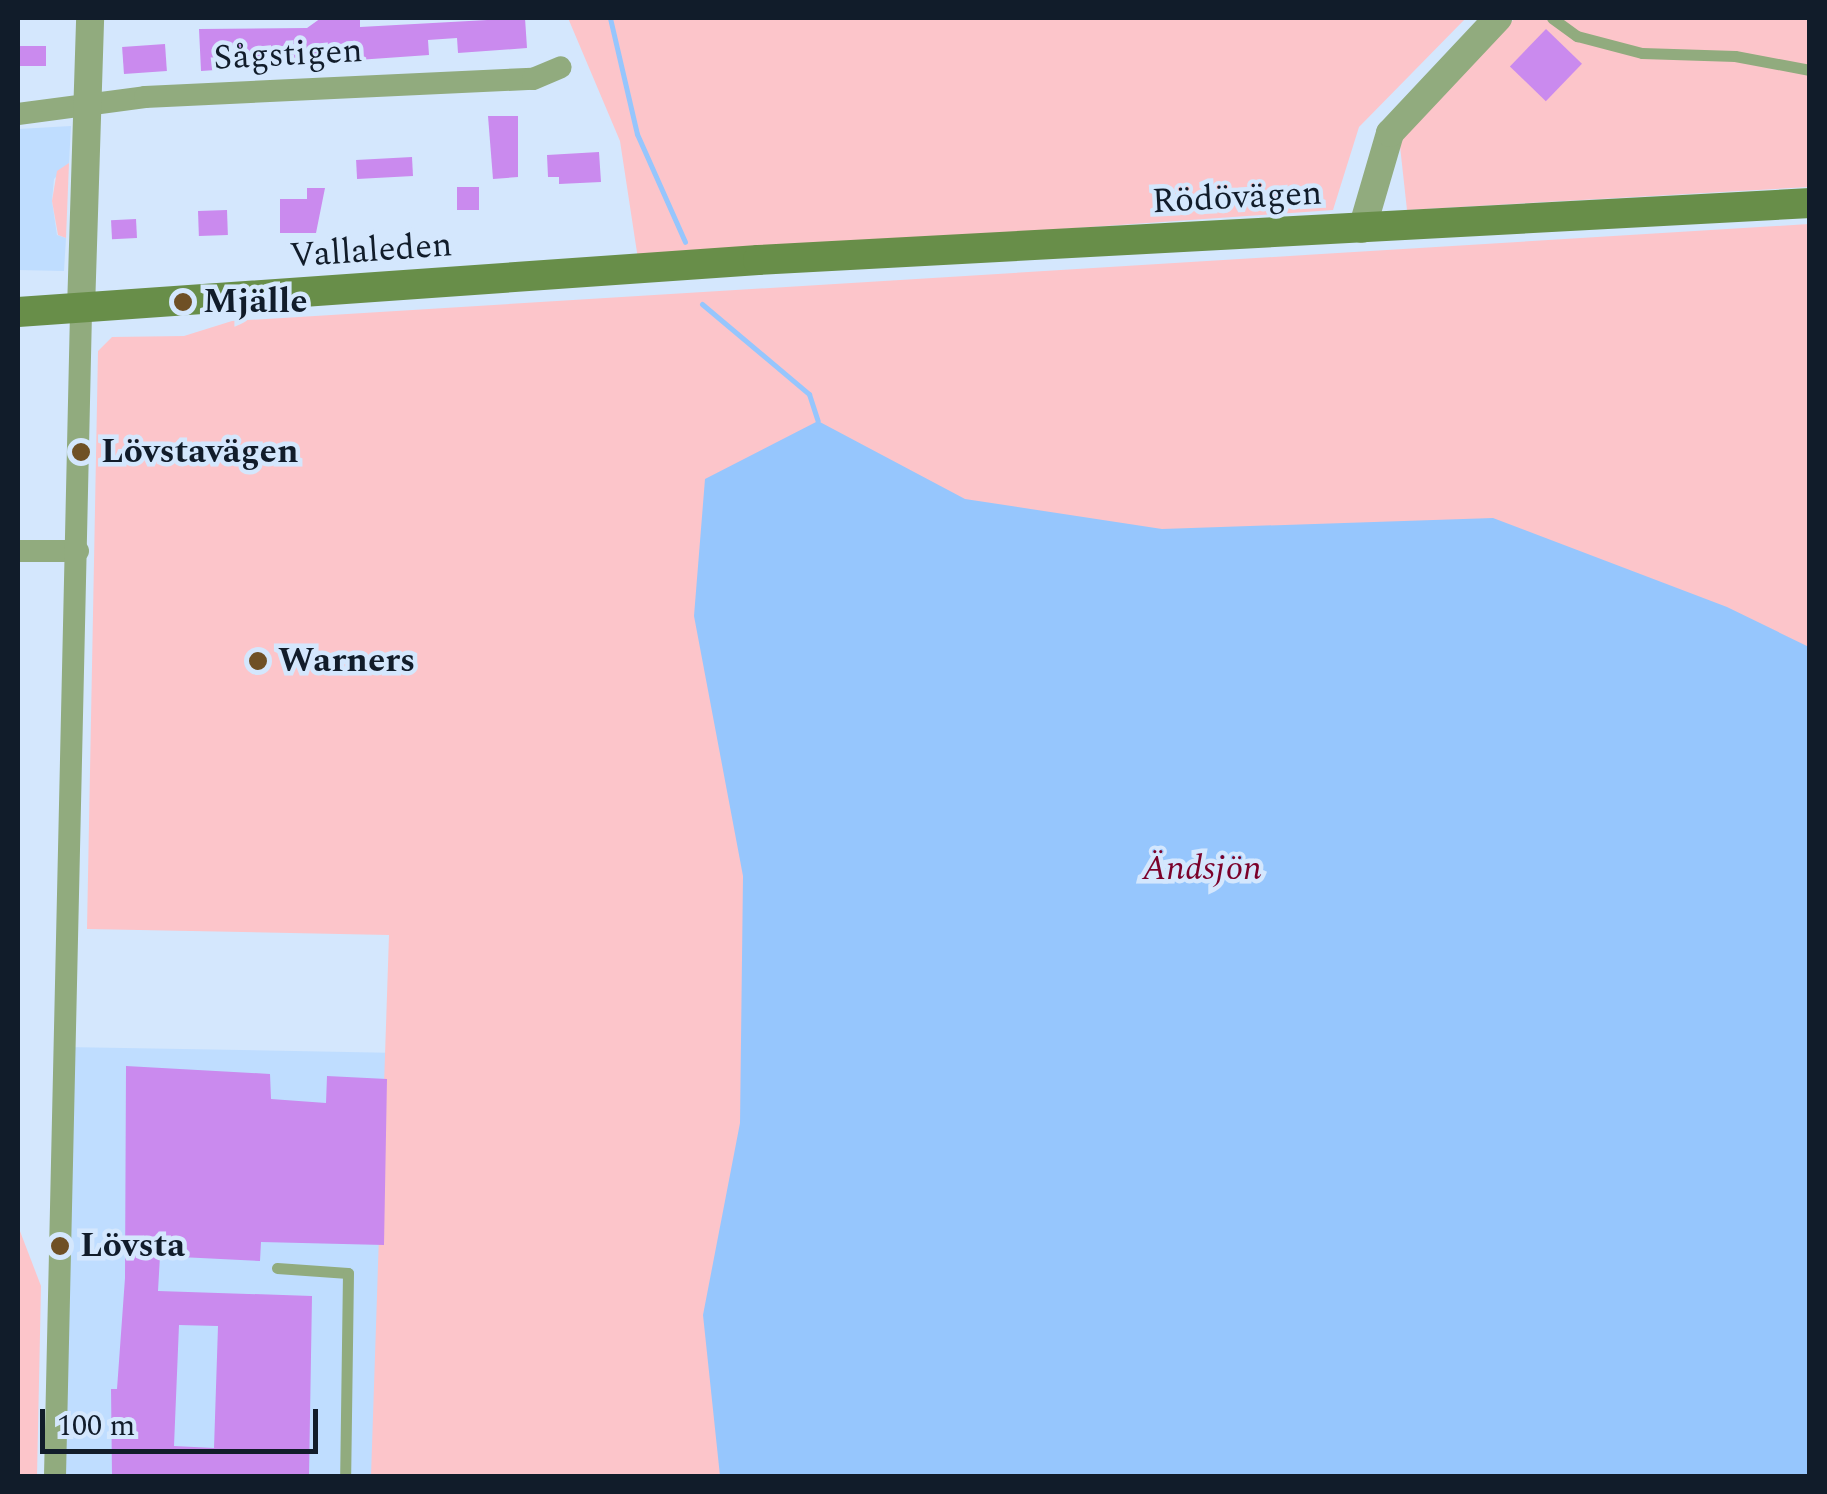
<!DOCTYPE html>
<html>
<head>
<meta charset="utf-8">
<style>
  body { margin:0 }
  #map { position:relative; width:1827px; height:1494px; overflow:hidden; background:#d4e7fd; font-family:Spectral,serif }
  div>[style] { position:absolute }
  .built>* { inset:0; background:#bfddff; transform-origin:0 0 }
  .green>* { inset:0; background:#fcc5ca }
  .water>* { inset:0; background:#96c6fd }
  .stream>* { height:5px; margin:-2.5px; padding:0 2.5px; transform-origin:2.5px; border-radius:2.5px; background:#96c6fd }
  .building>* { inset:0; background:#ca8aee; transform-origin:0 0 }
  .service>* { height:11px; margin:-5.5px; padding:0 5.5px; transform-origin:5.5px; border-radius:5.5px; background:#91ab7e }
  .minor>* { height:22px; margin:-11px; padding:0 11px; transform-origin:11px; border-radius:11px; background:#91ab7e }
  .tertiary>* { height:28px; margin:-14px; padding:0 14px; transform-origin:14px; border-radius:14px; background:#91ab7e }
  .secondary>* { height:30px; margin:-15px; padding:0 15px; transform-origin:15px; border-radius:15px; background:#688e49 }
  .dots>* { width:28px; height:28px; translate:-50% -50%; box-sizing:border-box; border:5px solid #d4e7fd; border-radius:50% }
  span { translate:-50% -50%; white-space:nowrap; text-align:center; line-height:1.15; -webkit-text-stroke:9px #d4e7fd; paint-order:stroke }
  .street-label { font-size:35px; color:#111c2a }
  .poi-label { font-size:35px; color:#111c2a; font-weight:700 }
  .left { translate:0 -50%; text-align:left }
  .park-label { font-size:35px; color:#7b012a; font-style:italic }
  .frame { position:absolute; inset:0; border:20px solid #111c2a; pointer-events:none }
  .scale { position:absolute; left:40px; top:1409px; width:278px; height:45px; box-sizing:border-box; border:5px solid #111c2a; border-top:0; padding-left:12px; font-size:30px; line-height:35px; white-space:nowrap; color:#111c2a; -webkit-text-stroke:8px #d4e7fd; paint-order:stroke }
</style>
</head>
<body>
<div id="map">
  <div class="built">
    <i style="clip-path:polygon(71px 126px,69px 163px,54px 179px,52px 201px,57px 235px,66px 238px,64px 271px,18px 270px,18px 129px)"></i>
    <i style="left:65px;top:1047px;width:323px;height:429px;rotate:1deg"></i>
  </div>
  <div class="green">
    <i style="clip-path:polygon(568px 18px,1466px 18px,1359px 127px,1333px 210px,638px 259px,620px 141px)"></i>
    <i style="clip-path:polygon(1515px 18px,1809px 18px,1809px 187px,1407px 210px,1399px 137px)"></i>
    <i style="clip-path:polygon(69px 163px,66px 238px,58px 235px,52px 201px,57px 171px)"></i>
    <i style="clip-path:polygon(1809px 224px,1809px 1476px,371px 1476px,389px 935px,87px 929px,98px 351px,112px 337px,184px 336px,232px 321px)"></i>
    <i style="clip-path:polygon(18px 1226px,41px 1286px,37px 1476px,18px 1476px)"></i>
  </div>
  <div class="water">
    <i style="clip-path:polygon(818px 421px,965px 499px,1162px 529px,1493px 518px,1727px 607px,1809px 647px,1809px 1476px,720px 1476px,703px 1315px,740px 1123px,743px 876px,694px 616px,705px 479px)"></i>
  </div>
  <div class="stream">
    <i style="left:610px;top:18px;width:119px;rotate:76.9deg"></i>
    <i style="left:637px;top:134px;width:118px;rotate:66deg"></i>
    <i style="left:702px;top:304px;width:140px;rotate:40.1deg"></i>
    <i style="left:809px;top:394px;width:28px;rotate:72deg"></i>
  </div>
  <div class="building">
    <i style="clip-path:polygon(321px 18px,360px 18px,360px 27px,525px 18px,527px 48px,458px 53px,457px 38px,428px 40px,429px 55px,201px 71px,199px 29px,307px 28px)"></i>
    <i style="left:1546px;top:29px;width:50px;height:52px;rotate:44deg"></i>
    <i style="left:165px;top:44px;width:27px;height:43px;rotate:86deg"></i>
    <i style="left:46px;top:46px;width:20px;height:28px;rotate:90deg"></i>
    <i style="clip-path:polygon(488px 116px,518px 116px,518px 177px,493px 179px)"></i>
    <i style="clip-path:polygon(599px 152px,601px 182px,559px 184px,559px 177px,548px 177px,547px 155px)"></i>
    <i style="left:412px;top:157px;width:19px;height:56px;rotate:87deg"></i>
    <i style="left:457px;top:187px;width:22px;height:23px"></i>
    <i style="clip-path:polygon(307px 188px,325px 188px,316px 233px,280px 233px,280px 199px,307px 199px)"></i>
    <i style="left:227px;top:210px;width:25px;height:29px;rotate:88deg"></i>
    <i style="left:136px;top:219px;width:19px;height:25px;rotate:87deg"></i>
    <i style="clip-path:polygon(evenodd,126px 1066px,270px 1074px,271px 1099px,326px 1103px,327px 1076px,387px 1079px,384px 1245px,261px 1242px,260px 1261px,160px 1256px,158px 1291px,312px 1296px,309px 1476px,112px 1476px,111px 1389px,117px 1389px,125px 1278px,126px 1066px,179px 1325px,218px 1326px,214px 1448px,174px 1446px,179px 1325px)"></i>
  </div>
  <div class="service">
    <i style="left:1552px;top:18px;width:31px;rotate:36deg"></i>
    <i style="left:1577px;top:36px;width:67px;rotate:14.7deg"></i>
    <i style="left:1642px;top:53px;width:93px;rotate:1.8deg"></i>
    <i style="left:1735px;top:56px;width:76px;rotate:10.6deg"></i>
    <i style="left:277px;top:1268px;width:71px;rotate:4deg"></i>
    <i style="left:348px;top:1273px;width:203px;rotate:90.8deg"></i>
  </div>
  <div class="minor">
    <i style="left:18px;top:114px;width:128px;rotate:-7.6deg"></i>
    <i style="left:145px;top:97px;width:388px;rotate:-2.7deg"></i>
    <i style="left:533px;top:79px;width:30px;rotate:-23deg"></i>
    <i style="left:18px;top:551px;width:60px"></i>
    <i style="left:55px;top:1476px;width:1167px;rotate:-88.72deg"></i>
  </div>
  <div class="tertiary">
    <i style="left:1362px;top:229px;width:100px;rotate:-73.7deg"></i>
    <i style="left:1390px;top:133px;width:158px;rotate:-46.8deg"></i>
    <i style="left:81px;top:309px;width:291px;rotate:-88.2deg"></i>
  </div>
  <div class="secondary">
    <i style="left:18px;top:312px;width:742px;rotate:-4.02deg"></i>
    <i style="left:758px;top:260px;width:1054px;rotate:-3.1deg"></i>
  </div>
  <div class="dots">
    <i style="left:183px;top:302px;background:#6f5025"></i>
    <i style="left:81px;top:452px;background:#6f5025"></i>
    <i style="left:258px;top:661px;background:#6f5025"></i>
    <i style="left:60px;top:1246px;background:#6f5025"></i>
  </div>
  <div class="street-label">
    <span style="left:288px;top:55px;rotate:-3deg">Sågstigen</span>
    <span style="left:1237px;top:198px;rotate:-3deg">Rödövägen</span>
    <span style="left:371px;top:251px;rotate:-4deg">Vallaleden</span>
  </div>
  <div class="poi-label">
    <span class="left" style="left:203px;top:302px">Mjälle</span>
    <span class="left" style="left:101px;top:452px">Lövstavägen</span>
    <span class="left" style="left:278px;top:661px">Warners</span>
    <span class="left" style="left:80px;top:1246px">Lövsta</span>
  </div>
  <div class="park-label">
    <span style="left:1202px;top:869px">Ändsjön</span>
  </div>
  <div class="frame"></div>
  <div class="scale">100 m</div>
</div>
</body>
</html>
